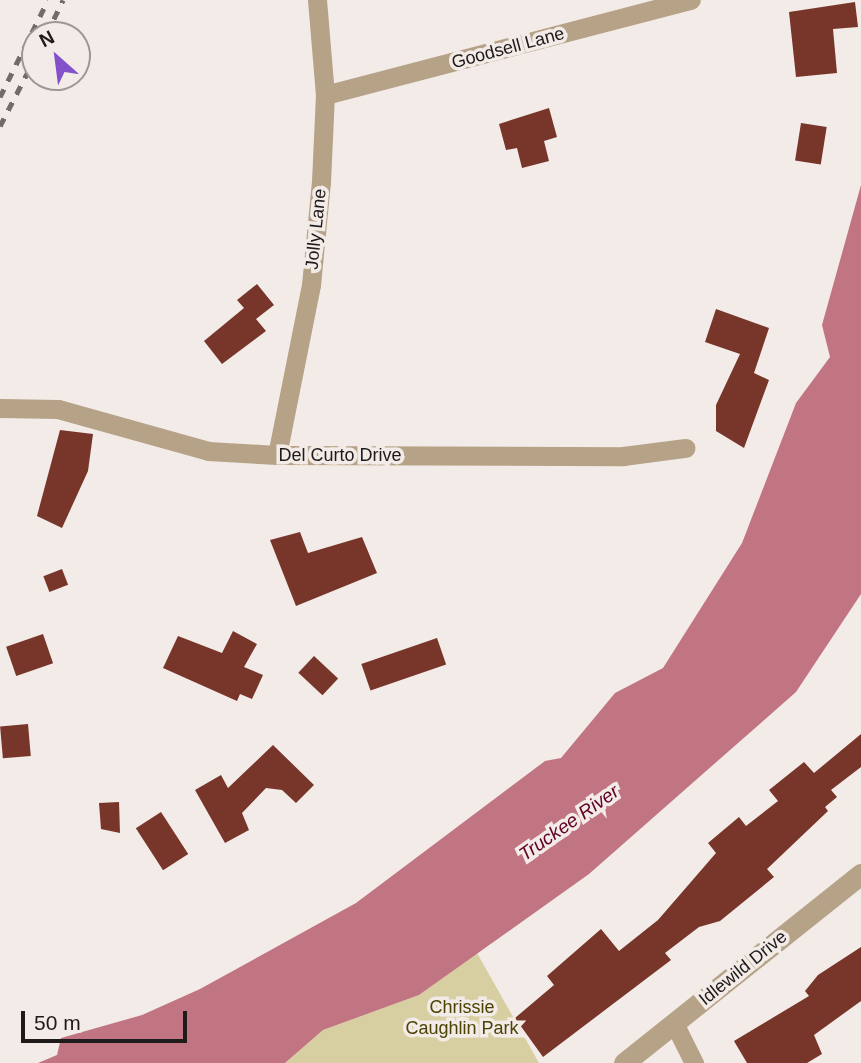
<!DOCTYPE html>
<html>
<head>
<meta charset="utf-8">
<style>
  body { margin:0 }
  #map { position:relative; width:861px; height:1063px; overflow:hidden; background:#f2ebe7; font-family:Helvetica,sans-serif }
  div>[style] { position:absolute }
  .green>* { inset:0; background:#d7cfa2 }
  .water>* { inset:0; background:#c17583 }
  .building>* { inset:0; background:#78352a; transform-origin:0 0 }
  .minor>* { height:19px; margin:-9.5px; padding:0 9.5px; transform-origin:9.5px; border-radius:9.5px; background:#b5a287 }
  .tertiary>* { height:21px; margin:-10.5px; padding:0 10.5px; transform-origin:10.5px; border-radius:10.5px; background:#b5a287 }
  .rail>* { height:5px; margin-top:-2.5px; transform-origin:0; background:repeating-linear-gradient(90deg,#716c6a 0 9px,transparent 0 18px) }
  span { translate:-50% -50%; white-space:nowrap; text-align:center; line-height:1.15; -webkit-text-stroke:7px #f2ebe7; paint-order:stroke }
  .street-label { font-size:18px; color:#1e1b1a }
  .park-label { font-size:18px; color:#4c4203 }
  .water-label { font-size:19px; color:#630127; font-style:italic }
  .north { position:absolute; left:21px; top:21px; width:70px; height:70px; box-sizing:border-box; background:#f2ebe7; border:2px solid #9d9895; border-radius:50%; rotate:332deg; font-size:19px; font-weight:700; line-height:28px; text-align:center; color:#1e1b1a }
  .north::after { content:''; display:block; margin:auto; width:24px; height:32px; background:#8352ca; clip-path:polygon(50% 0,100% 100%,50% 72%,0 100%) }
  .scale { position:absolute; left:21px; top:1011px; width:166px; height:32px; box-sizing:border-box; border:4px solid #1e1b1a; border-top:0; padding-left:9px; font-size:21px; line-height:24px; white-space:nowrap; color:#1e1b1a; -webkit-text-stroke:5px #f2ebe7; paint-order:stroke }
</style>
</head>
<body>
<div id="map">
  <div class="green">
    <i style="clip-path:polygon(477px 953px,539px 1063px,285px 1063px,323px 1030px,419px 995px)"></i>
  </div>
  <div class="water">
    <i style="clip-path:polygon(861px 185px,861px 594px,796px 692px,589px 874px,419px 995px,323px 1030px,285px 1063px,38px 1063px,57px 1055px,61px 1038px,142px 1015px,200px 989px,356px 903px,545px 761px,561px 758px,615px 693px,663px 668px,742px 543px,796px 403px,830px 357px,822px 325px)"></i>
  </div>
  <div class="building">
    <i style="clip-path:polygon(855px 2px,858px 27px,833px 29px,837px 73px,796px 77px,789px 12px)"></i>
    <i style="clip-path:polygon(549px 108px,557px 137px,544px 141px,549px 161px,522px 168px,517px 148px,506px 150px,499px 124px)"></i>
    <i style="left:801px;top:123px;width:26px;height:38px;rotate:9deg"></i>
    <i style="clip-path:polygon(257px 284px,274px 305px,256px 319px,266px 331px,222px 364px,204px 341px,244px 308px,237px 300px)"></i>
    <i style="clip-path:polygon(716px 309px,769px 328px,754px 373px,769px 380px,744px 448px,716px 431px,716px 405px,740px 354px,705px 342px)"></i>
    <i style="clip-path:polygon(60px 430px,93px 434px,88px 471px,62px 528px,37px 516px)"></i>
    <i style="clip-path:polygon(300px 532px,308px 553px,362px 537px,377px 573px,296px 606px,270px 540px)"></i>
    <i style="left:62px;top:569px;width:17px;height:20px;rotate:69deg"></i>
    <i style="clip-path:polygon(233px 631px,257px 644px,244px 667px,263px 675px,252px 699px,240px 694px,237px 701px,163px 668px,178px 636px,222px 653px)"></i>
    <i style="left:43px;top:634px;width:31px;height:39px;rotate:71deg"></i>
    <i style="left:437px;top:638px;width:28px;height:80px;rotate:71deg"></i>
    <i style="left:314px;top:656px;width:33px;height:23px;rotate:43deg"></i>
    <i style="left:28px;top:724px;width:32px;height:28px;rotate:85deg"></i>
    <i style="clip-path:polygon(861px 734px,861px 767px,831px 790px,837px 797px,825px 807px,828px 811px,767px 869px,774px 877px,720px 921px,699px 927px,665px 953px,671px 960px,543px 1057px,515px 1018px,554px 985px,547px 976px,601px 929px,619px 951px,658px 920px,716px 853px,708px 843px,739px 817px,746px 826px,778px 801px,769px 790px,804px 762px,814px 773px)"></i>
    <i style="clip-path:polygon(273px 745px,314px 785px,296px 803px,282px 790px,266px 788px,242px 813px,249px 830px,225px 843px,195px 790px,221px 775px,228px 788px)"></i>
    <i style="clip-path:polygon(119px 802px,120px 833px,101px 829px,99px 803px)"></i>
    <i style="left:161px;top:812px;width:50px;height:30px;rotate:57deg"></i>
    <i style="clip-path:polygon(861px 947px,861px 1001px,814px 1035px,822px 1054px,807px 1063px,747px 1063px,734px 1041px,809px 996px,805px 991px,818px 975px)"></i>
  </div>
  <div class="minor">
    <i style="left:325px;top:95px;width:378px;rotate:-14.6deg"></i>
    <i style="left:0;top:408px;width:58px;rotate:1deg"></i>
    <i style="left:58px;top:409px;width:156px;rotate:15.6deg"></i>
    <i style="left:208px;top:451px;width:69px;rotate:3.3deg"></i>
    <i style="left:277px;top:455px;width:346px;rotate:0.2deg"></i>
    <i style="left:623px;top:456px;width:63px;rotate:-7.4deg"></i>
    <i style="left:277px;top:455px;width:173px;rotate:-78.7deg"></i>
    <i style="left:311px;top:285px;width:103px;rotate:-84.5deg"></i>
    <i style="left:321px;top:182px;width:87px;rotate:-87.4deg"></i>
    <i style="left:325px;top:95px;width:95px;rotate:-94.8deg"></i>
    <i style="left:674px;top:1023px;width:45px;rotate:63.4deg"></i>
  </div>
  <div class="tertiary">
    <i style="left:624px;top:1063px;width:303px;rotate:-38.6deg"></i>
  </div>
  <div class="rail">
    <i style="left:46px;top:35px;width:39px;rotate:-64deg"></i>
    <i style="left:0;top:97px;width:108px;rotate:-63.7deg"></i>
    <i style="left:0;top:126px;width:76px;rotate:-62.8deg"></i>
  </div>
  <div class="street-label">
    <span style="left:508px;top:48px;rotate:-15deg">Goodsell Lane</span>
    <span style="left:316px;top:229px;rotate:-84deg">Jolly Lane</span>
    <span style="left:340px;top:455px">Del Curto Drive</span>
    <span style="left:743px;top:968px;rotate:-39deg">Idlewild Drive</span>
  </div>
  <div class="park-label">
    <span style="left:462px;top:1018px">Chrissie<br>Caughlin Park</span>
  </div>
  <div class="water-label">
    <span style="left:569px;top:823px;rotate:-35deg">Truckee River</span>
  </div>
  <div class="north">N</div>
  <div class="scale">50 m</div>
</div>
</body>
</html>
